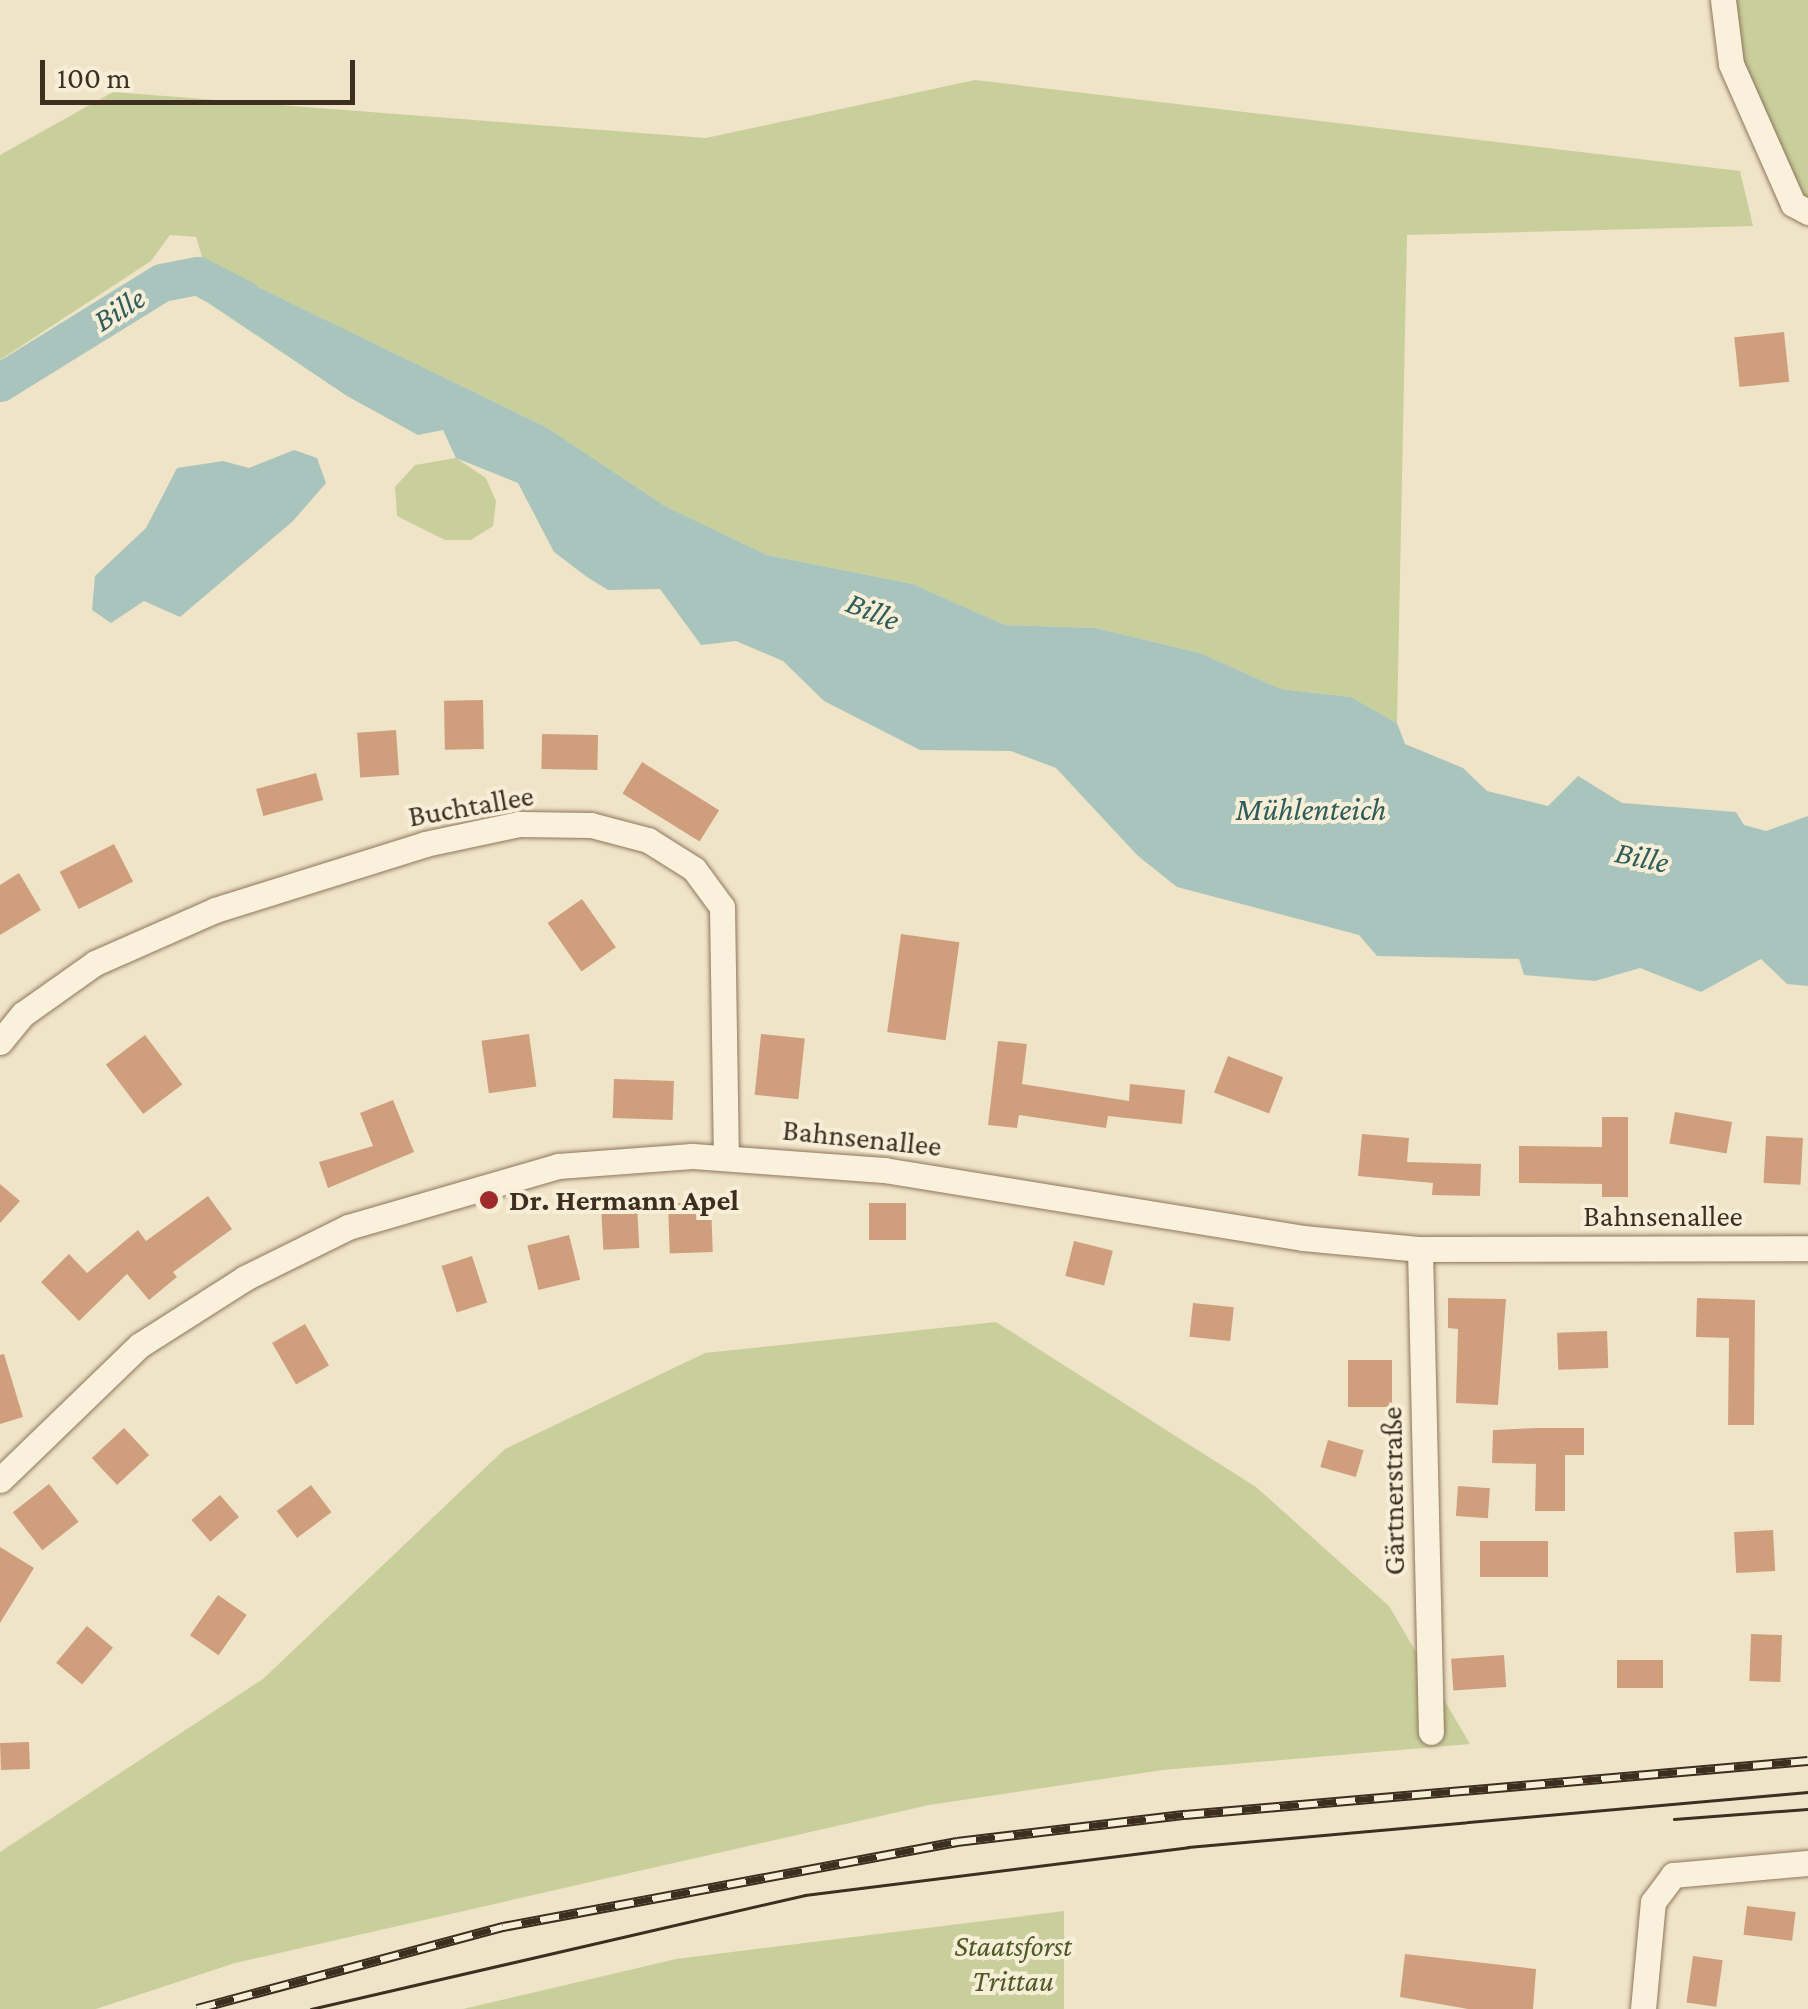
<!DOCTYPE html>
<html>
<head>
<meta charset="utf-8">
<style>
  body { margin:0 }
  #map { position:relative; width:1808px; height:2009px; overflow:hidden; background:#f0e4c8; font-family:"Crimson Pro",serif }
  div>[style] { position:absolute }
  .green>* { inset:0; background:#c9cf9b }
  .water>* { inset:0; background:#a9c4bc }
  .river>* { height:38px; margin:-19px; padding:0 19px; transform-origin:19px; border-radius:19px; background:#a9c4bc }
  .building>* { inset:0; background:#cf9f7d; transform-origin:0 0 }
  .roads { filter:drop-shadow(0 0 2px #8d765c) drop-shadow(0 0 2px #8d765c) }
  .minor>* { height:25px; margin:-12.5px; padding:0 12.5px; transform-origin:12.5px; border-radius:12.5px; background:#faf1dc }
  .tram>* { height:2.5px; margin:-1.25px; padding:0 1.25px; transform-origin:1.25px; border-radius:1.25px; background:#3d2e20 }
  .rail>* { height:10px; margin-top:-5px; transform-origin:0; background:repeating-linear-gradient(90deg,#f7eed8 0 19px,#3d2e20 0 38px); box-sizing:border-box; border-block:2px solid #3d2e20 }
  .dots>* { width:28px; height:28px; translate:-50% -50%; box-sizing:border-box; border:5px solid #f7eed8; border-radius:50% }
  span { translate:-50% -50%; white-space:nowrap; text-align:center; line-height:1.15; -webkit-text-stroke:8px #f7eed8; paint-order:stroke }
  .street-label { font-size:30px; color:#3d2e20 }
  .poi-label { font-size:30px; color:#3d2e20; font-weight:700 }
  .left { translate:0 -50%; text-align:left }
  .park-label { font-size:30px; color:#4d5a26; font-style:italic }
  .water-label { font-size:32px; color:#2f5d5a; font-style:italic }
  .scale { position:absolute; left:40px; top:60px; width:315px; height:45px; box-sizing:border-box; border:5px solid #3d2e20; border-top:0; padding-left:12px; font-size:30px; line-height:35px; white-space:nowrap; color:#3d2e20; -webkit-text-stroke:8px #f7eed8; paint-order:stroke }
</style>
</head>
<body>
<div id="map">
  <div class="green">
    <i style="clip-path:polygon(1734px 0,1808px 0,1808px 201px,1799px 196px,1741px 60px)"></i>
    <i style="clip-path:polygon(975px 80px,1740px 171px,1753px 226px,1407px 235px,1397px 723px,1351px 697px,1281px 689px,1200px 653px,1096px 628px,1005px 625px,913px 584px,767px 555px,665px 506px,546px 427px,221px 269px,202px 257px,196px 237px,170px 235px,151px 261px,0 360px,0 155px,113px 92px,706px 138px)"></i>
    <i style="clip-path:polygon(456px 458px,486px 478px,496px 501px,493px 526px,471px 540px,445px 540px,397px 516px,395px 487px,415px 465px)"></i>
    <i style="clip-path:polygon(996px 1322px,1256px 1487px,1389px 1606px,1470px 1744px,1163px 1770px,929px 1805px,235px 1963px,96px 2009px,0 2009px,0 1852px,263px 1679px,505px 1449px,705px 1353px)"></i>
    <i style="clip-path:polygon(1064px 1911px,1064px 2009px,463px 2009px,676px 1959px)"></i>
  </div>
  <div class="water">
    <i style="clip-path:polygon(221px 269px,546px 427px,665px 506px,767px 555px,913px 584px,1005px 625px,1096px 628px,1200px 653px,1281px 689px,1351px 697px,1397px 723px,1405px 744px,1463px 768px,1487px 791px,1548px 806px,1578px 776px,1622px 803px,1736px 812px,1744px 825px,1766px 831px,1808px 816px,1808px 986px,1787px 984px,1761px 959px,1701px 992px,1640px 968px,1595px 981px,1524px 975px,1519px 959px,1377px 956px,1359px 935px,1177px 887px,1138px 856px,1056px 768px,1011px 751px,920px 750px,824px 701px,783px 661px,736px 641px,701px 645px,660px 589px,608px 590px,587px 577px,554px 552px,518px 483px,456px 458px,443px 430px,418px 435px,347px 396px,192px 292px,198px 276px)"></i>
    <i style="clip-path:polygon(294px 450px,317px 458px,326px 483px,293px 521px,180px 617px,144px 601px,111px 623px,92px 610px,95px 576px,146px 528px,177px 468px,223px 461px,249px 468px)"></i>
  </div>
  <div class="river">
    <i style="left:0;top:383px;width:190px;rotate:-31.7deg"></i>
    <i style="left:162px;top:283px;width:37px;rotate:-11deg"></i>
    <i style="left:198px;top:276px;width:51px;rotate:27.1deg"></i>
  </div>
  <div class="building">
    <i style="left:1784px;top:332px;width:50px;height:50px;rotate:84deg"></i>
    <i style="left:483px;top:700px;width:49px;height:39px;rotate:89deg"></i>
    <i style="left:396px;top:730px;width:45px;height:39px;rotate:86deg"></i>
    <i style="left:542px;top:734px;width:56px;height:35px;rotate:1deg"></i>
    <i style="left:642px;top:762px;width:91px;height:37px;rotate:32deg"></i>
    <i style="left:316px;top:773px;width:28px;height:62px;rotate:75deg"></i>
    <i style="left:114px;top:844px;width:42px;height:61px;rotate:63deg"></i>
    <i style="clip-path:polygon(19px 873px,41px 910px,0 935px,0 885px)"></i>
    <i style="left:582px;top:899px;width:59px;height:42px;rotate:55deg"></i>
    <i style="left:901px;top:934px;width:59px;height:99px;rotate:8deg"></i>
    <i style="left:529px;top:1034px;width:53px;height:48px;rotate:82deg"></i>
    <i style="left:761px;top:1034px;width:44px;height:61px;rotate:6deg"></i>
    <i style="left:145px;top:1035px;width:62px;height:49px;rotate:53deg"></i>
    <i style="clip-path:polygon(998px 1041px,1027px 1044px,1022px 1084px,1129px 1101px,1130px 1084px,1185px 1090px,1182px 1124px,1108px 1116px,1106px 1128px,1019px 1115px,1017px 1128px,988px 1125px)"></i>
    <i style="left:1228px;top:1056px;width:59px;height:39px;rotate:21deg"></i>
    <i style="left:614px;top:1079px;width:60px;height:39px;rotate:2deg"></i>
    <i style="clip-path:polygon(393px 1100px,414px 1152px,328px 1188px,319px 1162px,373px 1146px,360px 1113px)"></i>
    <i style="left:1675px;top:1112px;width:58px;height:32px;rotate:10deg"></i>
    <i style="clip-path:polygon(1602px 1117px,1628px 1117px,1628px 1197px,1602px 1197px,1602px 1184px,1519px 1183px,1519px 1146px,1602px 1147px)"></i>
    <i style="clip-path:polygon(1362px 1134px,1409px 1138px,1407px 1162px,1481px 1164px,1480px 1196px,1432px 1195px,1433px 1183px,1358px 1176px)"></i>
    <i style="left:1766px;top:1136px;width:37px;height:47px;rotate:3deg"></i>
    <i style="clip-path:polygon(0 1184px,20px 1201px,0 1223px)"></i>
    <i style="clip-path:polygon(208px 1196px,232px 1229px,173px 1272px,177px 1277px,149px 1300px,127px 1274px,79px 1321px,41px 1282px,69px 1254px,87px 1273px,138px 1230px,146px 1241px)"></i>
    <i style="left:711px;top:1202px;width:50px;height:43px;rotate:88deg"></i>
    <i style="left:869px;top:1203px;width:37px;height:37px"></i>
    <i style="left:637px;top:1204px;width:44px;height:36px;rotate:87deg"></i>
    <i style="left:569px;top:1235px;width:46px;height:43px;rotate:76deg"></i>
    <i style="left:1074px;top:1241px;width:40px;height:36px;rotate:14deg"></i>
    <i style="left:472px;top:1256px;width:49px;height:32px;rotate:72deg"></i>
    <i style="clip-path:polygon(1448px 1298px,1506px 1299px,1498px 1405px,1456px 1403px,1458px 1329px,1448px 1328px)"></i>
    <i style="clip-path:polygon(1697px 1298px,1755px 1300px,1754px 1425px,1728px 1425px,1729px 1338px,1696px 1337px)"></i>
    <i style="left:1193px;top:1303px;width:41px;height:34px;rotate:6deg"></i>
    <i style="left:305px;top:1324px;width:48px;height:38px;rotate:60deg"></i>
    <i style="left:1607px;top:1331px;width:37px;height:50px;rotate:88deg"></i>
    <i style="clip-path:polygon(4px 1354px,23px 1417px,0 1424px,0 1355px)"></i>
    <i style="left:1348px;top:1360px;width:44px;height:47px"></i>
    <i style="left:124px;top:1428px;width:37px;height:44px;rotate:47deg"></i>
    <i style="clip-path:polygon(1538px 1428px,1584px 1428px,1584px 1455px,1565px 1455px,1565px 1511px,1535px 1511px,1536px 1464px,1492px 1463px,1493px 1430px)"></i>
    <i style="left:1328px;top:1440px;width:37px;height:28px;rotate:16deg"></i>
    <i style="left:49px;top:1484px;width:48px;height:46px;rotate:52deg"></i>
    <i style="left:311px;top:1485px;width:34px;height:43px;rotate:53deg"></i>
    <i style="left:1458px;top:1486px;width:32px;height:30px;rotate:4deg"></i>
    <i style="left:220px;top:1495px;width:29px;height:38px;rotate:49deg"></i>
    <i style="left:1773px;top:1530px;width:41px;height:39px;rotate:87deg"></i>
    <i style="left:1480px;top:1541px;width:68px;height:36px"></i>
    <i style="clip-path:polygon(0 1547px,34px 1568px,0 1623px)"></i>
    <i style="left:218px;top:1595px;width:35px;height:49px;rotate:35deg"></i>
    <i style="left:87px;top:1626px;width:34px;height:48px;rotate:40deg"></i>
    <i style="left:1751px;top:1634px;width:31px;height:47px;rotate:2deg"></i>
    <i style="left:1504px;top:1655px;width:32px;height:53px;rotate:86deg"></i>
    <i style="left:1617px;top:1660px;width:46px;height:28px"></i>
    <i style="left:29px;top:1742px;width:27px;height:29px;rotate:88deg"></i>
    <i style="left:1747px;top:1906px;width:49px;height:29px;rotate:7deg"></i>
    <i style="clip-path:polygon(1405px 1954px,1536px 1969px,1533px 2009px,1468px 2009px,1400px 1997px)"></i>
    <i style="left:1693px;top:1956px;width:30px;height:47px;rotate:8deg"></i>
  </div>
  <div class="roads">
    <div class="minor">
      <i style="left:1723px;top:0;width:64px;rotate:82.9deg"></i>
      <i style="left:1731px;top:64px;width:153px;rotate:66.1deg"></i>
      <i style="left:1793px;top:204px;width:17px;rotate:28deg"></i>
      <i style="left:0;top:1042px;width:36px;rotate:-51deg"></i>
      <i style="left:23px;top:1014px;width:88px;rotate:-35.3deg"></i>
      <i style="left:95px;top:963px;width:131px;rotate:-23.8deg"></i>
      <i style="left:215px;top:910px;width:220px;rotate:-17.4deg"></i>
      <i style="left:425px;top:844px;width:96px;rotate:-12deg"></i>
      <i style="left:519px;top:824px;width:72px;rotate:0.8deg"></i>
      <i style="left:591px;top:825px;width:59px;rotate:14.7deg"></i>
      <i style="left:648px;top:840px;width:54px;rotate:32.2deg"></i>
      <i style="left:694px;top:869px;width:47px;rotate:53.6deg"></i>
      <i style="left:722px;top:907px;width:251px;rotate:89.1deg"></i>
      <i style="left:1420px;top:1249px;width:483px;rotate:88.7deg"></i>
      <i style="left:0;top:1480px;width:194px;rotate:-44deg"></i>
      <i style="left:140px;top:1345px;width:125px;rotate:-32.5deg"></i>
      <i style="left:245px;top:1278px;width:115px;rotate:-26.3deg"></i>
      <i style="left:348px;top:1227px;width:219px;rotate:-16.2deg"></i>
      <i style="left:558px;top:1166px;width:134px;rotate:-4.3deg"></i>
      <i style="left:692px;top:1156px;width:193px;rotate:4.2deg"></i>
      <i style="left:884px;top:1170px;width:424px;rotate:9.2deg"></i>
      <i style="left:1303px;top:1238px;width:118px;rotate:5.4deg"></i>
      <i style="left:1420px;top:1249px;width:388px;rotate:-0.1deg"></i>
      <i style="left:1643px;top:2009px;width:107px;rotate:-84.7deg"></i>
      <i style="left:1653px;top:1902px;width:34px;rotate:-53deg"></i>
      <i style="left:1673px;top:1875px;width:136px;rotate:-5.1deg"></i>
    </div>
  </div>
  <div class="tram">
    <i style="left:1674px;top:1819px;width:134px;rotate:-4.3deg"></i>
    <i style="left:311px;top:2009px;width:507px;rotate:-12.99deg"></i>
    <i style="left:805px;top:1895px;width:386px;rotate:-7.1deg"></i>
    <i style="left:1188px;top:1847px;width:622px;rotate:-5.07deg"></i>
  </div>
  <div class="rail">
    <i style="left:197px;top:2009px;width:317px;rotate:-15deg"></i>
    <i style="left:503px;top:1927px;width:462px;rotate:-10.6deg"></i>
    <i style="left:957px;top:1842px;width:230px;rotate:-6.8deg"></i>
    <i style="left:1185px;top:1815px;width:625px;rotate:-4.95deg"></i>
  </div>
  <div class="dots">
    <i style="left:489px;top:1200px;background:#9e2a2b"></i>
  </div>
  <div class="street-label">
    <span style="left:471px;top:806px;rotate:-10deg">Buchtallee</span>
    <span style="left:862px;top:1138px;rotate:6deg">Bahnsenallee</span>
    <span style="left:1663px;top:1216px">Bahnsenallee</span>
    <span style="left:1393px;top:1491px;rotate:-91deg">Gärtnerstraße</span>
  </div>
  <div class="poi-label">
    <span class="left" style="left:509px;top:1200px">Dr. Hermann Apel</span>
  </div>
  <div class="park-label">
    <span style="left:1013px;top:1963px">Staatsforst<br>Trittau</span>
  </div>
  <div class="water-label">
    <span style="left:119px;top:309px;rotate:-32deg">Bille</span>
    <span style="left:873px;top:611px;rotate:22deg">Bille</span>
    <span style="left:1311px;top:809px">Mühlenteich</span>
    <span style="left:1642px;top:857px;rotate:12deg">Bille</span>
  </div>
  <div class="scale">100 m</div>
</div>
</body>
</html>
